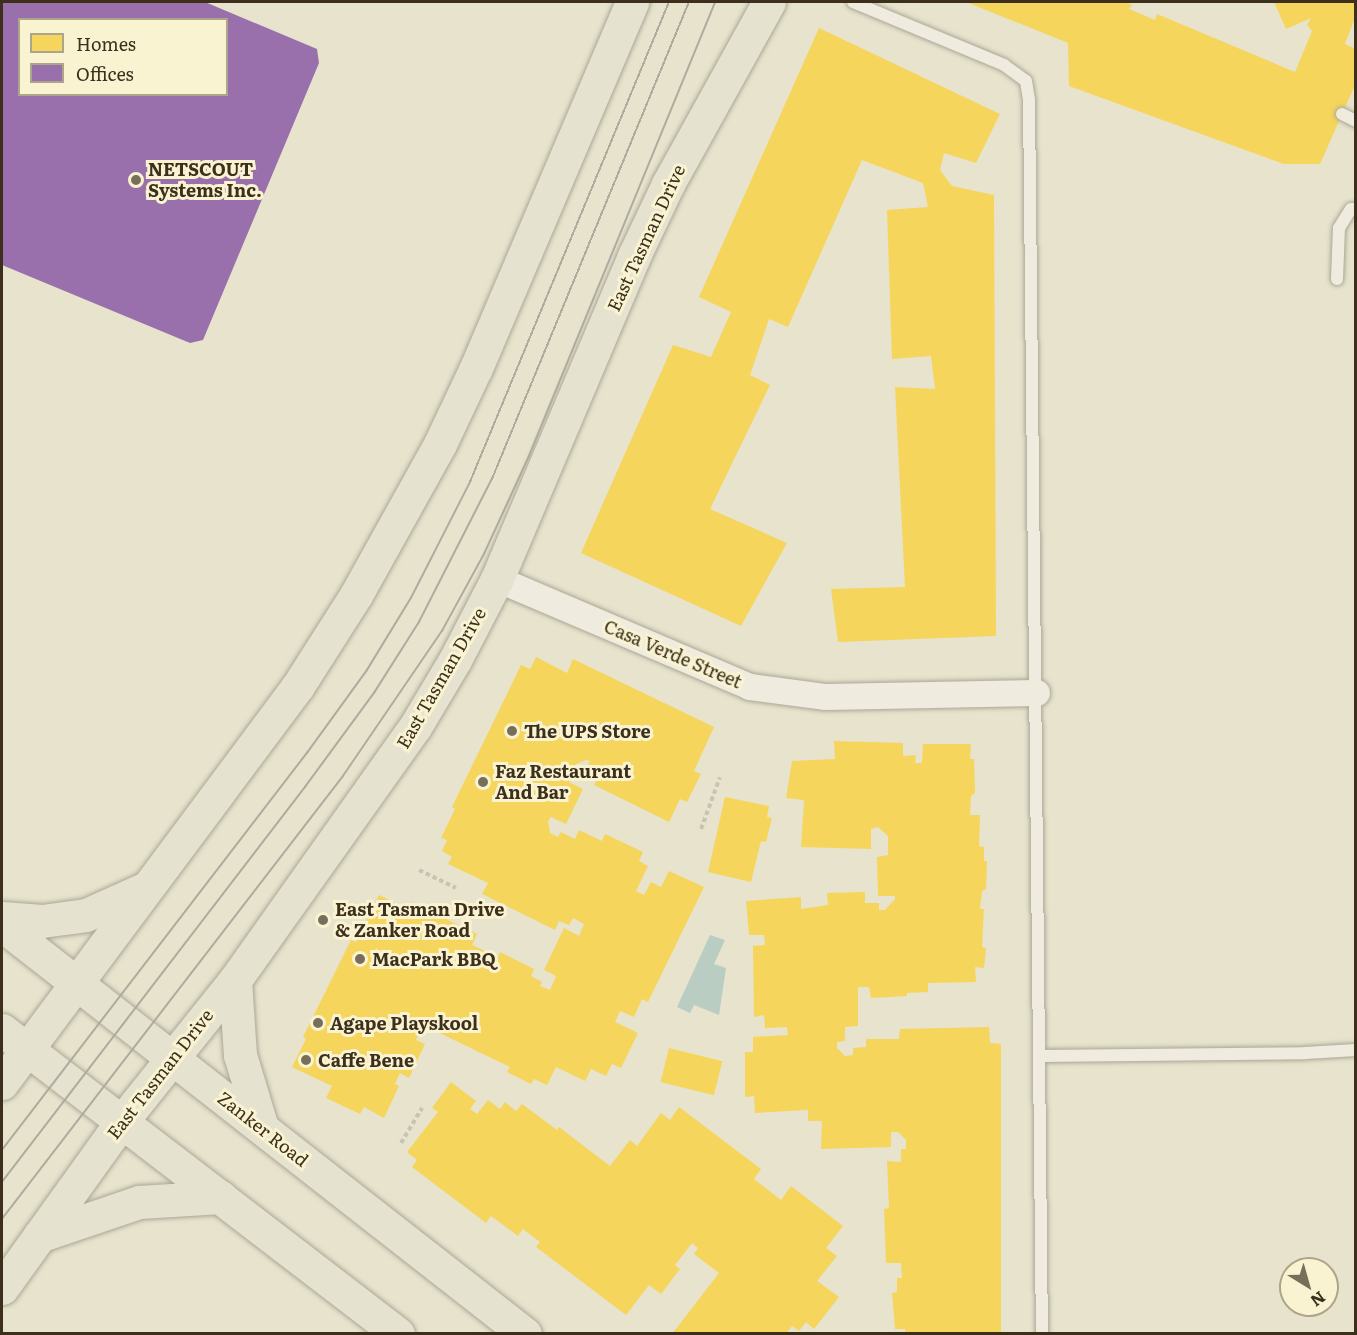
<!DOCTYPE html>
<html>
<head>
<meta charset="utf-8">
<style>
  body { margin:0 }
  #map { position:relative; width:1357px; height:1335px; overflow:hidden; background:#e7e3cd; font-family:Literata,serif }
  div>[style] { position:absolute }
  .water>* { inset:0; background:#b9cdc3 }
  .homes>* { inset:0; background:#f6d55c; transform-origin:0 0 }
  .offices>* { inset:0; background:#9970ab }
  .path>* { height:4px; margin-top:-2px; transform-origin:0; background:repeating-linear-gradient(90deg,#c7c4b6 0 4.5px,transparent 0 7.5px) }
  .roads { filter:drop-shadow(0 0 2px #aca796) drop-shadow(0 0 2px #aca796) }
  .service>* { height:12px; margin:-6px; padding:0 6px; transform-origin:6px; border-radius:6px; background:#efecdf }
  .minor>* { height:26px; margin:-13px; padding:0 13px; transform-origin:13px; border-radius:13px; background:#efecdf }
  .primary>* { height:33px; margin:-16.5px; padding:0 16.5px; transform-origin:16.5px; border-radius:16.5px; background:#e6e2d0 }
  .tram>* { height:1.5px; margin:-0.75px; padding:0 0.75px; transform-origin:0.75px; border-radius:0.75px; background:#aeab9f }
  .dots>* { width:16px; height:16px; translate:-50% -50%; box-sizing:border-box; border:3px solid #f9f3d2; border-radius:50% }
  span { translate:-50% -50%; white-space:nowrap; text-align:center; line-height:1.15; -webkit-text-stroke:6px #f9f3d2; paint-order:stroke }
  .poi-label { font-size:18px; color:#3c301d; font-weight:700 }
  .left { translate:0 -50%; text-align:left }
  .street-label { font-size:18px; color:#3c301d }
  .frame { position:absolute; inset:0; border:3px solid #3c301d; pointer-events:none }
  .legend { position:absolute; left:18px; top:18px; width:210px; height:78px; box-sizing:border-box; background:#f9f3d2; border:2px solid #ada58a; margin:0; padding:8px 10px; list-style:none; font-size:18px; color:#3c301d }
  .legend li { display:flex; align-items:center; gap:12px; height:30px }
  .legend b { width:30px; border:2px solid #ada58a }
  .north { position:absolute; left:1279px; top:1257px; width:60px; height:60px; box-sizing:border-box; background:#f9f3d2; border:2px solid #ada58a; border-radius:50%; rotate:143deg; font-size:16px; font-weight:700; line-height:24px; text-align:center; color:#3c301d }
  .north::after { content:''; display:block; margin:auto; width:21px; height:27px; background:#786f5b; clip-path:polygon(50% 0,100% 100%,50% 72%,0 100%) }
</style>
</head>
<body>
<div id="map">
  <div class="water">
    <i style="clip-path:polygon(710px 935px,725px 940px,714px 964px,726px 968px,719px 1015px,694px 1005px,690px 1013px,677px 1007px)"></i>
  </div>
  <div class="homes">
    <i style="clip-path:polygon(966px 2px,1125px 2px,1132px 5px,1129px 9px,1155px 20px,1157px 14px,1295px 72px,1312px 31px,1307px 25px,1311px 18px,1286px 29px,1274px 2px,1356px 2px,1356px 15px,1345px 44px,1356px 49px,1356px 83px,1320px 164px,1284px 164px,1069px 86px,1068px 43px)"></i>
    <i style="clip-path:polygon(819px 28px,1000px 114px,976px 163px,944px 153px,940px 170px,952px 186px,994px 195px,996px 636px,838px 642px,831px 589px,905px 587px,895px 387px,935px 389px,931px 356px,892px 359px,887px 210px,928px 207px,923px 183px,862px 160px,788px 327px,769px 319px,750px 375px,770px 385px,710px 509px,787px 543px,741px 626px,581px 553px,673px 345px,711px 357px,731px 312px,699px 297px)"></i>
    <i style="clip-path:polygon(536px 657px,567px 673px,573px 659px,714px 727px,694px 771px,701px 774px,687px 802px,680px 799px,669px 822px,594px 785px,598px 777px,585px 771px,590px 761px,586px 760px,576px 764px,569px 782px,583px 789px,566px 824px,551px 817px,548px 821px,550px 833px,558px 837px,561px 832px,575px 839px,579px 830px,602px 841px,605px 834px,643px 852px,639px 861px,648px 866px,636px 891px,644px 895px,651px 882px,661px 887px,669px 871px,704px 887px,648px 1002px,642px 999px,634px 1017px,620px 1011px,615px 1022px,638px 1033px,621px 1068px,612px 1064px,606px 1076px,591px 1069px,585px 1081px,556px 1067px,547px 1085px,534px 1079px,531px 1084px,507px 1072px,510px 1067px,423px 1025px,416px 1040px,425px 1044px,409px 1078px,400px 1073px,395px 1084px,399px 1086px,384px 1118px,364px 1107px,360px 1114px,326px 1098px,332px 1086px,292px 1067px,306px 1039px,303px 1037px,351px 940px,356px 942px,379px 895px,408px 909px,411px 902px,477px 934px,472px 945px,485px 951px,481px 961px,493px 967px,500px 952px,534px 969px,531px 976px,542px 982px,540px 986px,550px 990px,556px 976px,544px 970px,564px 928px,579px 936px,584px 924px,573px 918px,569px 925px,559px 921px,555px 930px,482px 894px,488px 883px,448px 864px,452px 857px,442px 851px,447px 840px,441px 838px,455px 809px,452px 807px,521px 665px,530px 669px)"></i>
    <i style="clip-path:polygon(834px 741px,903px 743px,903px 756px,916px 755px,915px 763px,922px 763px,923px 744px,971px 744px,970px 759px,974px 759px,975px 793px,971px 796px,970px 815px,980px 815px,979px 846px,984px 847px,984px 861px,987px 861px,986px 889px,982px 891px,980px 909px,984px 909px,982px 947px,986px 948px,984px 968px,975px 967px,976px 982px,928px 983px,928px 992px,907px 993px,907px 996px,871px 998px,869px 987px,858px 987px,858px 1026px,845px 1027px,845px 1041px,837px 1042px,837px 1048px,845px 1056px,853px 1055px,853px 1048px,866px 1047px,866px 1039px,899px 1039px,900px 1029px,989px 1027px,990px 1043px,1001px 1044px,1001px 1334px,905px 1334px,905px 1329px,895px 1329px,892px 1293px,897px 1292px,897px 1278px,902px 1278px,901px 1263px,886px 1263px,884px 1209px,889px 1208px,887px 1161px,901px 1162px,901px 1149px,906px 1149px,906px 1140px,898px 1132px,891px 1132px,891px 1147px,821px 1149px,822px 1121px,808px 1121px,808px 1110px,755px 1113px,754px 1096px,745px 1097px,745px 1052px,753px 1052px,753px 1037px,788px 1035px,787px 1027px,765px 1028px,764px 1015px,754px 1017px,753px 946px,765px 945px,764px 935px,749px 935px,746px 901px,801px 897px,801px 909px,828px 905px,827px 893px,865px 892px,865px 903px,879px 903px,879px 910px,885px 910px,895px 899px,895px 896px,878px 896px,877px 857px,888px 855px,888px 836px,878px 827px,871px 829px,871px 849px,801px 847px,804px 800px,786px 798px,792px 761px,835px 759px)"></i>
    <i style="clip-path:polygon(725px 797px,769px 806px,767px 817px,772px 818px,766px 842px,761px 841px,751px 882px,708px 872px)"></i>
    <i style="left:669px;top:1048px;width:55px;height:35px;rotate:14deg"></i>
    <i style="clip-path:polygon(451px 1082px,476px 1101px,470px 1109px,477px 1114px,488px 1100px,500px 1109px,505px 1102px,516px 1111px,522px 1104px,557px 1130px,559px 1127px,610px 1166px,630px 1140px,637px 1146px,661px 1113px,670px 1120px,679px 1107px,761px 1169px,754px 1179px,781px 1200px,791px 1186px,843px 1226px,826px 1248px,837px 1256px,817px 1281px,839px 1297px,814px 1329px,806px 1322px,799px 1331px,792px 1326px,786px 1334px,672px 1334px,719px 1273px,694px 1254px,698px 1248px,692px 1243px,675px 1265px,680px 1269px,661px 1294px,649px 1285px,626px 1315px,536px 1247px,540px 1242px,523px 1229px,518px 1236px,491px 1216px,486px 1223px,412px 1167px,417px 1160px,407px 1152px,438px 1112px,432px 1108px)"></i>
  </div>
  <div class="offices">
    <i style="clip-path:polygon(evenodd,2px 2px,205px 2px,317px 49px,319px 63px,203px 340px,190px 343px,2px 265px,2px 2px,20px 20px,226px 20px,226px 94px,20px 94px,20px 20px)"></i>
  </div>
  <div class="path">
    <i style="left:701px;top:829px;width:55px;rotate:-69.9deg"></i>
    <i style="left:419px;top:870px;width:41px;rotate:25.9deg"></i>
    <i style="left:401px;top:1143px;width:41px;rotate:-59deg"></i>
  </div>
  <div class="roads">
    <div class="service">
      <i style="left:853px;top:2px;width:164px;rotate:22.6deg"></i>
      <i style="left:1004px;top:65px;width:27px;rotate:36deg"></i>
      <i style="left:1026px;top:81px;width:19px;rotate:81deg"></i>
      <i style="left:1029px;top:100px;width:1234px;rotate:89.4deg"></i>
      <i style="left:1342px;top:114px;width:16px;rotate:27deg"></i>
      <i style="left:1337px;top:279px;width:51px;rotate:-87.8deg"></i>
      <i style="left:1339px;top:228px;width:22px;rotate:-58deg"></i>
      <i style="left:1351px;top:209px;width:5px"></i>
      <i style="left:1040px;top:1056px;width:265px;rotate:-0.6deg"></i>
      <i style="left:1305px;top:1053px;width:51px;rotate:-3.4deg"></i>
    </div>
    <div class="minor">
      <i style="left:497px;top:579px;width:275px;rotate:23.1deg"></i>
      <i style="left:750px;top:687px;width:77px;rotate:7.5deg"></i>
      <i style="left:826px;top:697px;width:211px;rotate:-1.1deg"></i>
    </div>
    <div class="primary">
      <i style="left:2px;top:918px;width:40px;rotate:4.3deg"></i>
      <i style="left:42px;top:921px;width:44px;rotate:-7.8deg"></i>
      <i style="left:86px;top:915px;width:64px;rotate:-24.1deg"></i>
      <i style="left:2px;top:925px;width:664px;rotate:38.03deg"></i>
      <i style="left:235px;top:980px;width:75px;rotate:86.2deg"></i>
      <i style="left:240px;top:1055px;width:76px;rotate:73.2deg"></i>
      <i style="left:2px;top:1030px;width:499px;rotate:37.5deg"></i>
      <i style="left:2px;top:1083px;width:495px;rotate:-53.3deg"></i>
      <i style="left:298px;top:686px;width:108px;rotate:-57.5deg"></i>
      <i style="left:356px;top:595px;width:173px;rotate:-60.9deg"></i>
      <i style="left:440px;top:444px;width:84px;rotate:-64.7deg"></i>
      <i style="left:476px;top:368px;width:398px;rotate:-66.9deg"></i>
      <i style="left:39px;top:1236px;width:106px;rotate:-18.8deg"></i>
      <i style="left:139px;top:1202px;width:82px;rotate:-3.5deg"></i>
      <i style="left:2px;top:1288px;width:206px;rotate:-54.3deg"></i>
      <i style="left:122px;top:1121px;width:181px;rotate:-51.3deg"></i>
      <i style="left:235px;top:980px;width:310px;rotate:-54.6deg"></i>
      <i style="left:415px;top:727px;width:78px;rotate:-59.2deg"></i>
      <i style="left:455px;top:660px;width:91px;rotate:-62.6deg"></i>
      <i style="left:497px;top:579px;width:351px;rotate:-67deg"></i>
      <i style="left:634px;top:256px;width:80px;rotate:-64.7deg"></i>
      <i style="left:668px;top:184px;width:208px;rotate:-61deg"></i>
    </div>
  </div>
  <div class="tram">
    <i style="left:2px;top:1150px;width:501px;rotate:-52.47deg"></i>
    <i style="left:307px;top:753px;width:102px;rotate:-54.1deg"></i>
    <i style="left:367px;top:670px;width:84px;rotate:-58.6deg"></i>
    <i style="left:411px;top:598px;width:130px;rotate:-63deg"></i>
    <i style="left:470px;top:482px;width:520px;rotate:-67.48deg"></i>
    <i style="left:2px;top:1182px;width:498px;rotate:-52.5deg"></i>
    <i style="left:305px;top:787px;width:117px;rotate:-53.7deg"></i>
    <i style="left:374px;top:693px;width:84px;rotate:-57.6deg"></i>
    <i style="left:419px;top:622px;width:161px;rotate:-63deg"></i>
    <i style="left:492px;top:479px;width:516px;rotate:-67.56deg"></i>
    <i style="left:2px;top:1219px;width:559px;rotate:-52.41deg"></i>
    <i style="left:343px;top:776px;width:176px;rotate:-55.7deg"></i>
    <i style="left:442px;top:631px;width:88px;rotate:-61.4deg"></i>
    <i style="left:484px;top:554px;width:108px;rotate:-65.3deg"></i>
    <i style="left:529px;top:456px;width:491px;rotate:-67.7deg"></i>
  </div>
  <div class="dots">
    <i style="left:136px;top:180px;background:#786f5b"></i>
    <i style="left:512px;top:731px;background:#786f5b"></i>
    <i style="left:483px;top:782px;background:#786f5b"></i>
    <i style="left:323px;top:920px;background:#786f5b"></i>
    <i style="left:360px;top:959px;background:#786f5b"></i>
    <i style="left:318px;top:1023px;background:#786f5b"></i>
    <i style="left:306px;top:1060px;background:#786f5b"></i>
  </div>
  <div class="poi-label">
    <span class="left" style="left:148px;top:180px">NETSCOUT<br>Systems Inc.</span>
    <span class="left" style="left:524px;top:731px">The UPS Store</span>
    <span class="left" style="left:495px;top:782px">Faz Restaurant<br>And Bar</span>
    <span class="left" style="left:335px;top:920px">East Tasman Drive<br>&amp; Zanker Road</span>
    <span class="left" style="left:372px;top:959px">MacPark BBQ</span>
    <span class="left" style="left:330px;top:1023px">Agape Playskool</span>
    <span class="left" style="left:318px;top:1060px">Caffe Bene</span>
  </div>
  <div class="street-label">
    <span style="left:646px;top:238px;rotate:-65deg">East Tasman Drive</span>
    <span style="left:673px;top:654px;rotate:23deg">Casa Verde Street</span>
    <span style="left:441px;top:678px;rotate:-60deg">East Tasman Drive</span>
    <span style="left:160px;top:1074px;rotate:-52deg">East Tasman Drive</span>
    <span style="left:263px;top:1129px;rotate:38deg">Zanker Road</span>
  </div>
  <div class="frame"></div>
  <ul class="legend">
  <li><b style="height:16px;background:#f6d55c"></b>Homes</li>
  <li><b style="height:16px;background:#9970ab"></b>Offices</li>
  </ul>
  <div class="north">N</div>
</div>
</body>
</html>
